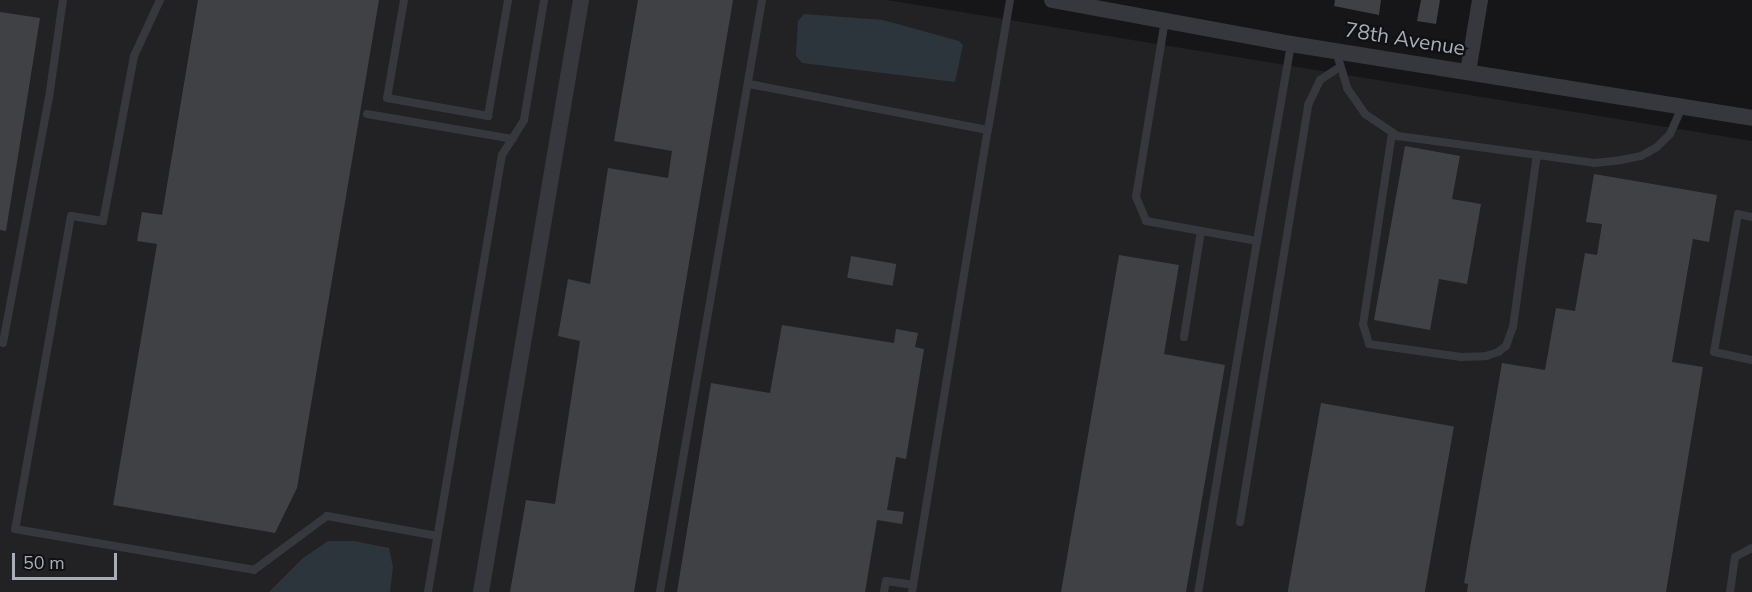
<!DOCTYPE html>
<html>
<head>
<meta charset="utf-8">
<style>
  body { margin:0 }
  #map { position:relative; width:1752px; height:592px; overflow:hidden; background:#161618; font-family:"Nunito Sans",sans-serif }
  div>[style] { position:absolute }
  .built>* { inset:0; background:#222225 }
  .water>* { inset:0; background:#2c353c }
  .building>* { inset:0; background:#404145; transform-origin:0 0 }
  .service>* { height:8px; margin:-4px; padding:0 4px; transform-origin:4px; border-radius:4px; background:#37383d }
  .minor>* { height:16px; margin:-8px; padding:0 8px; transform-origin:8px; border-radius:8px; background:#37383d }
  span { translate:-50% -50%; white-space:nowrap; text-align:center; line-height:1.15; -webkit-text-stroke:4.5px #111113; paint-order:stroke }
  .street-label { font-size:21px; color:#a8adb8 }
  .scale { position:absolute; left:12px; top:553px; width:105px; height:27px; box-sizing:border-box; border:3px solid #a8adb8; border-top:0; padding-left:8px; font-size:18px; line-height:21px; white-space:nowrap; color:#a8adb8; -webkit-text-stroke:4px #111113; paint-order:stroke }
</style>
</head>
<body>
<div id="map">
  <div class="built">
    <i style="clip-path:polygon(0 0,887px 0,1752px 141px,1752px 592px,0 592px)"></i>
  </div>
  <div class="water">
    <i style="clip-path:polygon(804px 14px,883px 20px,959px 41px,963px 45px,955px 82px,802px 63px,796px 56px,798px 21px)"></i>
    <i style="clip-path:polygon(328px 541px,354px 541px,389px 548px,393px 567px,390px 592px,269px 592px,303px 558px)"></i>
  </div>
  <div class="building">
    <i style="clip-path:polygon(198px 0,379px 0,297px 488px,275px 533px,113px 505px,157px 244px,137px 241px,142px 212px,162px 215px)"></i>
    <i style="clip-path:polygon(638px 0,733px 0,634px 592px,510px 592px,526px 500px,555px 504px,580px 341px,558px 336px,568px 279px,590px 284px,608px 168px,668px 178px,672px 151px,614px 141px)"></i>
    <i style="clip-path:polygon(1335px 0,1381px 0,1379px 15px,1334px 6px)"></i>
    <i style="clip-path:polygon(1421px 0,1440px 0,1436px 24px,1417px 21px)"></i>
    <i style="clip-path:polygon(0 12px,40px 18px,6px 231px,0 230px)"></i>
    <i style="clip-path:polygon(1405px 146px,1460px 156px,1452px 199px,1481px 204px,1467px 284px,1439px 279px,1430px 330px,1374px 320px)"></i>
    <i style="clip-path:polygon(1594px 174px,1717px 195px,1709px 242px,1693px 239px,1672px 362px,1703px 367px,1666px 592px,1467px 592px,1468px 584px,1464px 583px,1502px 363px,1545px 370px,1556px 308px,1575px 311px,1585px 253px,1597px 255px,1602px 224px,1586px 222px)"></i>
    <i style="clip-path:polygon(1119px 255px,1179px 265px,1164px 354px,1225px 365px,1186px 592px,1061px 592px)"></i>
    <i style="left:851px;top:256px;width:46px;height:22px;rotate:10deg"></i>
    <i style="clip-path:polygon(782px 325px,894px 343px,896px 329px,918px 333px,915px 347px,924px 349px,906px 459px,896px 457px,887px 510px,904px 512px,902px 524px,877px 520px,865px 592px,677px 592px,711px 383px,770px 393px)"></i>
    <i style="left:1321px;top:403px;width:135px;height:192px;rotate:10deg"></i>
  </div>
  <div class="service">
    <i style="left:160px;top:0;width:62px;rotate:114.9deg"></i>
    <i style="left:134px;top:56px;width:168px;rotate:100.6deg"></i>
    <i style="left:103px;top:221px;width:32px;rotate:-171deg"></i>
    <i style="left:71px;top:216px;width:318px;rotate:100.1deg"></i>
    <i style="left:15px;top:529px;width:242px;rotate:9.7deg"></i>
    <i style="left:254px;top:570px;width:91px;rotate:-36.5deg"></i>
    <i style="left:327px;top:516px;width:112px;rotate:10.3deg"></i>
    <i style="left:404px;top:0;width:99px;rotate:99.8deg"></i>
    <i style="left:387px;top:98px;width:103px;rotate:10.1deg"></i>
    <i style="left:488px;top:116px;width:118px;rotate:-80.2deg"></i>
    <i style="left:1165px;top:20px;width:179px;rotate:99.3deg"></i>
    <i style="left:1136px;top:197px;width:26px;rotate:67deg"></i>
    <i style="left:1146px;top:221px;width:113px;rotate:10.2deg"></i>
    <i style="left:1257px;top:241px;width:356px;rotate:99.5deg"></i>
    <i style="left:1336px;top:51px;width:39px;rotate:73deg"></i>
    <i style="left:1347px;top:88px;width:32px;rotate:55deg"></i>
    <i style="left:1365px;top:114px;width:40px;rotate:34deg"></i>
    <i style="left:1398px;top:136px;width:198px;rotate:7.8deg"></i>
    <i style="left:1594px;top:163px;width:27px;rotate:-6deg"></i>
    <i style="left:1621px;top:160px;width:20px;rotate:-11deg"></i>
    <i style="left:1641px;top:156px;width:18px;rotate:-29deg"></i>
    <i style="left:1657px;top:147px;width:18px;rotate:-45deg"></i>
    <i style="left:1670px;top:134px;width:30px;rotate:-66deg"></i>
    <i style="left:749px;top:84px;width:243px;rotate:10.9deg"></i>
    <i style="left:988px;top:130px;width:132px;rotate:-80.4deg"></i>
    <i style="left:367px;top:114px;width:148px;rotate:9.7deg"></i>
    <i style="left:1392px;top:133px;width:193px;rotate:98.6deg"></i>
    <i style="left:1363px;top:324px;width:21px;rotate:73deg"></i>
    <i style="left:1369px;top:344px;width:93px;rotate:8deg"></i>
    <i style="left:1461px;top:357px;width:25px;rotate:-2deg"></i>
    <i style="left:1486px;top:356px;width:13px;rotate:-18deg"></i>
    <i style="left:1498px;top:352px;width:10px;rotate:-37deg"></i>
    <i style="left:1506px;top:346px;width:20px;rotate:-70deg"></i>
    <i style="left:1513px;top:327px;width:174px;rotate:-82.1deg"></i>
    <i style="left:1752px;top:217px;width:14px;rotate:-168deg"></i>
    <i style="left:1738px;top:214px;width:140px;rotate:99.9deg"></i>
    <i style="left:1714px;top:352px;width:39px;rotate:12deg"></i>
    <i style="left:1257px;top:241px;width:200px;rotate:-80.2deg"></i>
    <i style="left:1184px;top:337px;width:107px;rotate:-80.9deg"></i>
    <i style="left:3px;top:343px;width:249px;rotate:-79.4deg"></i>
    <i style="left:49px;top:98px;width:99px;rotate:-81.9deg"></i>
    <i style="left:1240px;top:522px;width:423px;rotate:-80.7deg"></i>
    <i style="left:1308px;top:105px;width:28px;rotate:-64deg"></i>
    <i style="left:1320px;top:80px;width:24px;rotate:-33deg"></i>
    <i style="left:428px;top:592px;width:443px;rotate:-80.4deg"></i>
    <i style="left:502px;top:155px;width:41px;rotate:-57.8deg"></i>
    <i style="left:524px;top:120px;width:122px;rotate:-80.5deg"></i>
    <i style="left:660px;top:592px;width:601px;rotate:-80.22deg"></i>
    <i style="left:884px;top:592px;width:11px;rotate:-80deg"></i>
    <i style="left:886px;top:581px;width:27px;rotate:8deg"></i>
    <i style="left:912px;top:592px;width:468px;rotate:-80.7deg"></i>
    <i style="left:1730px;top:592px;width:35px;rotate:-82deg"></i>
    <i style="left:1735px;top:557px;width:19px;rotate:-28deg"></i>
  </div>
  <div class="minor">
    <i style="left:1052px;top:0;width:243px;rotate:10.4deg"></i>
    <i style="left:1291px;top:44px;width:467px;rotate:9.1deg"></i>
    <i style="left:1468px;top:72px;width:73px;rotate:-80.5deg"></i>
    <i style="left:481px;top:592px;width:600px;rotate:-80.41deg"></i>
  </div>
  <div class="street-label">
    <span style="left:1405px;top:39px;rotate:9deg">78th Avenue</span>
  </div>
  <div class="scale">50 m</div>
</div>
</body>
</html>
